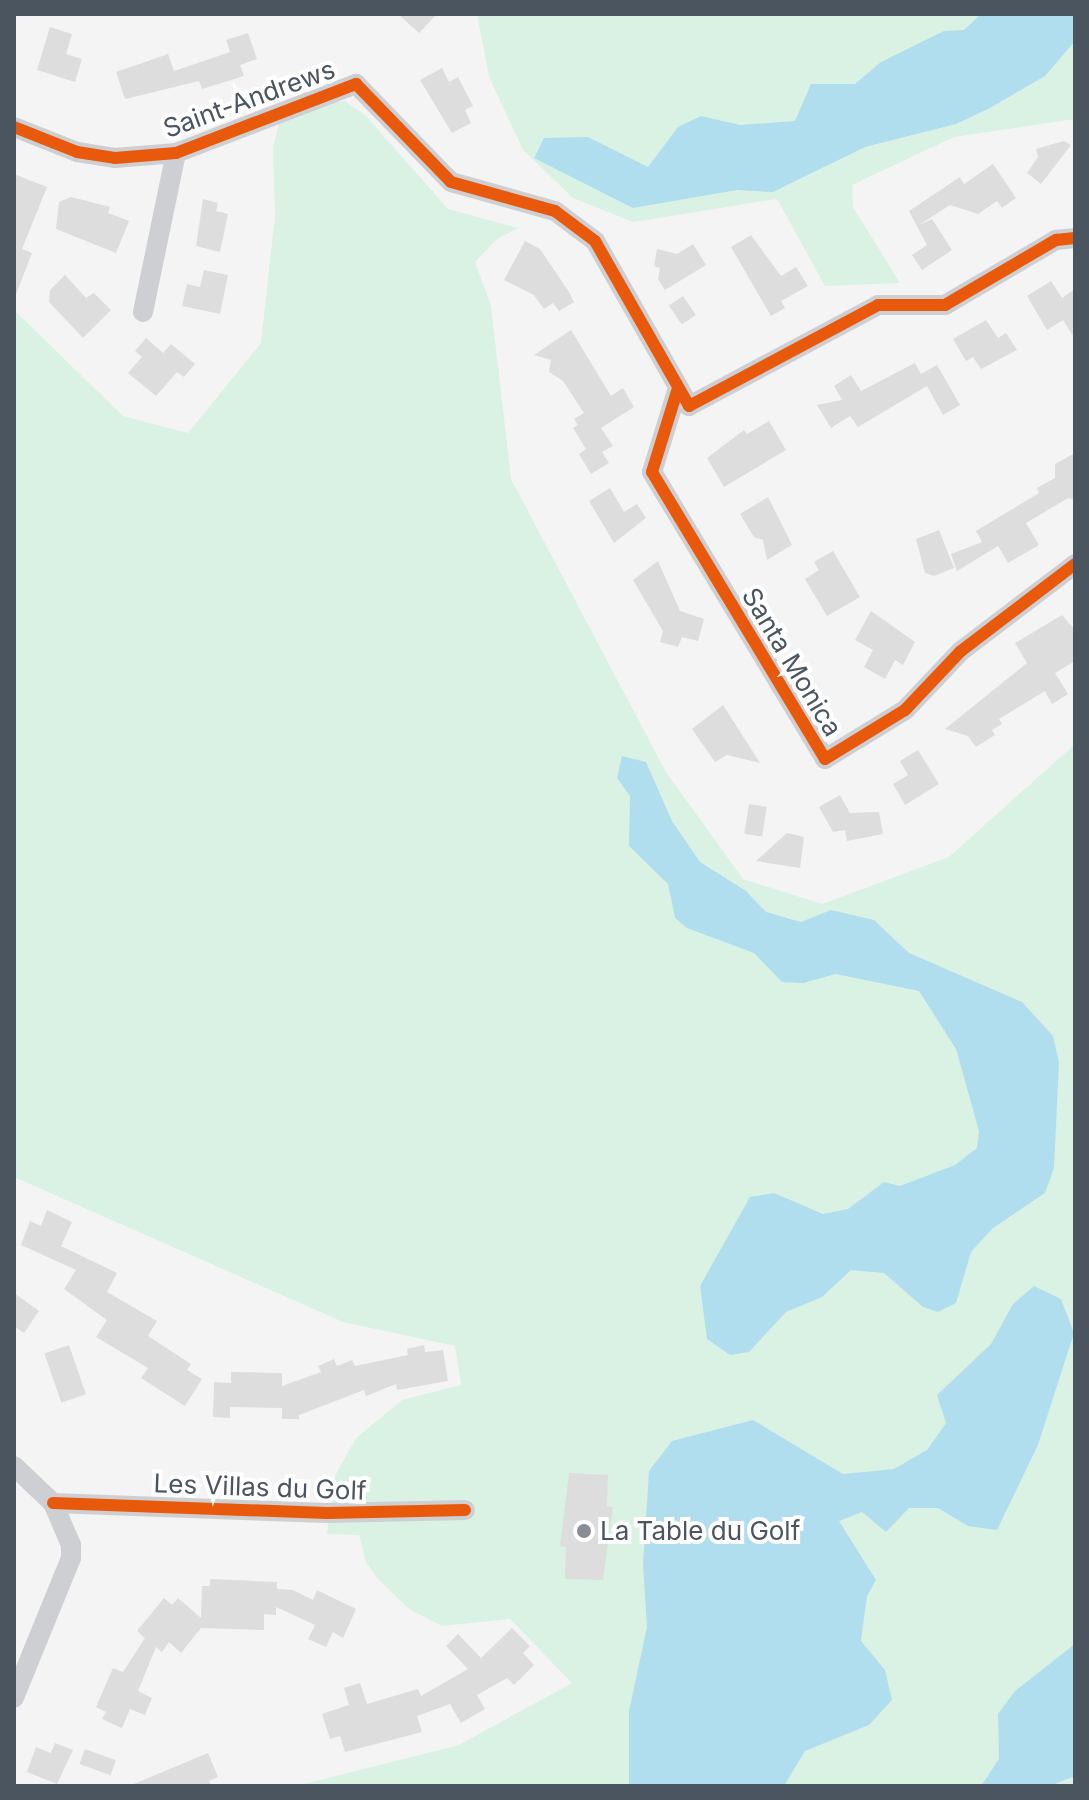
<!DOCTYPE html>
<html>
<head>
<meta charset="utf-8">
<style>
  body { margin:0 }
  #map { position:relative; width:1089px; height:1800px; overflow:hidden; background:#f4f4f4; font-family:Inter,sans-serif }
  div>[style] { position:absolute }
  .green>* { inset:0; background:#daf2e4 }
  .water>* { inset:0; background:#b0deee }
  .building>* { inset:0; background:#ddddde; transform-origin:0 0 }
  .minor>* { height:20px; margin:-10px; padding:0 10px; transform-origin:10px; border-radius:10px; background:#cdcfd2 }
  .cycleway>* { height:12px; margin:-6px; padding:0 6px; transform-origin:6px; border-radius:6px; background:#e8590c }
  .dots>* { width:22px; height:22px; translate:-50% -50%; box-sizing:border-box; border:4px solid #fff; border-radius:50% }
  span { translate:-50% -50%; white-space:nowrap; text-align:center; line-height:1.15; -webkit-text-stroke:8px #fff; paint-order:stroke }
  .street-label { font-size:26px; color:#4b5560 }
  .poi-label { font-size:26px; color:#4b5560 }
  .left { translate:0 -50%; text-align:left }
  .frame { position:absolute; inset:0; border:16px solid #4b5560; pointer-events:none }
</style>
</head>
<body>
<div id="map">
  <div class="green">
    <i style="clip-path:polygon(477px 14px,1075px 14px,1075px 119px,954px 137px,852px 185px,853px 207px,900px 283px,825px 286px,777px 199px,633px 222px,573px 198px,523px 150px,489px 77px)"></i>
    <i style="clip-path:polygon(345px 101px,365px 115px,448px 209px,518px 228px,497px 239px,475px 262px,491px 306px,511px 479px,666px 772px,743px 879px,822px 904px,949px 857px,1075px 744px,1075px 1786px,296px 1786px,459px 1745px,572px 1683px,510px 1619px,442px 1626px,409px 1609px,377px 1578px,366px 1562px,359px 1535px,327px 1534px,335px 1476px,356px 1438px,402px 1400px,461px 1385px,455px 1346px,343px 1322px,14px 1177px,14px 310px,123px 416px,188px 433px,261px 343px,275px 216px,273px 148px,280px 119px,313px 105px)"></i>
  </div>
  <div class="water">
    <i style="clip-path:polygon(981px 14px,1075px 14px,1075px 41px,1045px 76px,988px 109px,956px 124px,865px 147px,773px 192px,737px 190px,633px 208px,534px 158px,544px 138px,588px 137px,648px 167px,678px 127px,701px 116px,740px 125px,795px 121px,811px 84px,855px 84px,881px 62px,944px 31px,964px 30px)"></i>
    <i style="clip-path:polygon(622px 756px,646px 762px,672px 821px,700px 862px,746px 891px,766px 912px,801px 922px,831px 910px,874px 920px,909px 953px,1022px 1002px,1053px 1036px,1059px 1062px,1054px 1168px,1045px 1193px,993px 1228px,971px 1252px,956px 1303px,938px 1312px,923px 1307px,884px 1273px,851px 1270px,822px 1297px,786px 1312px,749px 1352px,730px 1355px,707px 1339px,700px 1286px,750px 1197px,774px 1193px,823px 1214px,848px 1209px,884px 1182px,900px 1186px,955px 1165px,977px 1148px,979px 1131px,956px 1049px,919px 991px,836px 974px,803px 983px,782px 982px,754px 953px,687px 928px,675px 918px,668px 884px,629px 846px,630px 796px,617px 778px)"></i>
    <i style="clip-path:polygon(1034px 1286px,1061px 1299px,1074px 1333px,1038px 1445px,997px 1530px,968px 1526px,938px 1508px,909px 1508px,886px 1532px,862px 1512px,839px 1521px,876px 1580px,867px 1596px,861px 1641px,885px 1670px,892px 1700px,869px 1725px,805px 1751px,784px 1786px,629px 1786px,629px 1711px,647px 1627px,643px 1565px,649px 1471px,672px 1441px,753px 1420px,843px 1474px,894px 1469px,927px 1450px,946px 1423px,937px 1395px,991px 1344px,1013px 1304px)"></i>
    <i style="clip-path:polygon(1075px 1644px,1075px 1776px,1050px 1786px,981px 1786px,999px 1759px,998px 1714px,1015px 1691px)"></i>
  </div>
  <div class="building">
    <i style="clip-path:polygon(398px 14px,437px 14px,419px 33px)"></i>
    <i style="clip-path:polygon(50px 27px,72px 34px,66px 54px,82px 59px,75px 82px,37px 70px)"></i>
    <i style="clip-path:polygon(248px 33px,257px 59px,240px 65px,244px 76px,202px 89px,199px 81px,125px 99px,116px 72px,168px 54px,174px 71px,230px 52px,226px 40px)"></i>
    <i style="clip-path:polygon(442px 68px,449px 82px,458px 77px,473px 106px,465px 110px,471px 123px,452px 133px,420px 80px)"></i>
    <i style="clip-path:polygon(1064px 141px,1071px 145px,1041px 184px,1027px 173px,1038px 157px,1036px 149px)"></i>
    <i style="clip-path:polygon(993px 164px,1016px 198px,1002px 208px,997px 201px,978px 214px,950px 205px,919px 225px,932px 219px,952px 250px,922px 270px,912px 255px,927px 245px,909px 211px,960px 177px,964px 184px)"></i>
    <i style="clip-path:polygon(14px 174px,47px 187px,22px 249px,32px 253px,15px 297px)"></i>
    <i style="clip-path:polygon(71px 197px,110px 207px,108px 213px,129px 221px,116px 253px,56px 229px,59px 202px)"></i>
    <i style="clip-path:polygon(203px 199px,218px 203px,216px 211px,228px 214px,220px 252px,196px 246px)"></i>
    <i style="clip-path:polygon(751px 235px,781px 276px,796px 267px,808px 286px,781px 301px,785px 308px,771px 316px,731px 247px)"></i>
    <i style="clip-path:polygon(525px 241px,540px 249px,569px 292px,574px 302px,559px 311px,553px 303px,544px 309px,534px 295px,504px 280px)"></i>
    <i style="clip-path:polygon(693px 244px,706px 265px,665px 290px,658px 279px,660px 268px,654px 266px,657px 249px,677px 254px)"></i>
    <i style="clip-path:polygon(204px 270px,228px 275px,220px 314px,182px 306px,187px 284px,200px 287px)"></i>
    <i style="clip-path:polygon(65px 275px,86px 298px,94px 293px,111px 310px,83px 338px,49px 302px,50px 290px)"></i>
    <i style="clip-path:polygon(1051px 281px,1062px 298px,1075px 289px,1075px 339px,1063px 320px,1047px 330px,1027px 296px)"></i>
    <i style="left:683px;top:296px;width:23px;height:17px;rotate:56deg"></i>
    <i style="clip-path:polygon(986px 320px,998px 338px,1006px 333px,1017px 350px,981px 369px,973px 357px,966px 361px,953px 339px)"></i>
    <i style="clip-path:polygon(571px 330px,611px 396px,623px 388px,634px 407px,601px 428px,613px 446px,602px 452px,609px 463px,591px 474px,579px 454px,586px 449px,573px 428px,578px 425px,574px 419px,584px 413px,563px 381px,549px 372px,551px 360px,534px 355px)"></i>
    <i style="clip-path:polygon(146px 338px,163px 353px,171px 344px,195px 364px,184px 377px,177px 372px,156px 396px,128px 373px,142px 357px,135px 351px)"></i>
    <i style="clip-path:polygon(915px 363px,921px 374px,937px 365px,960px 405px,943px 415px,927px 386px,858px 427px,850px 416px,831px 428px,817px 405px,842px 400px,834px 386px,851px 375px,861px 391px)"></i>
    <i style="clip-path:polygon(769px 421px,786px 450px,724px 487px,707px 458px,744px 430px,747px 434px)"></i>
    <i style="clip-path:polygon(1075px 453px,1075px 500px,1068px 498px,1026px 523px,1039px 545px,1008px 563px,998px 546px,957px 571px,951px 554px,982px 542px,976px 531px,1039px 493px,1037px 488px,1055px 478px,1055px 464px)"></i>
    <i style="clip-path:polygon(610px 488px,624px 512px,637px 504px,646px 518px,614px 543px,589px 501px)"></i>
    <i style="clip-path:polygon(768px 497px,792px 545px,767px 560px,763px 540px,754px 537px,740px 514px)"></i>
    <i style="clip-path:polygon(939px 530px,954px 568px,934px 576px,925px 573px,916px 539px)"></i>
    <i style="clip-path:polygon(833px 551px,860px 597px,827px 616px,805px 579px,819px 570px,814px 562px)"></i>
    <i style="clip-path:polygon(658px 561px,680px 611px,704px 619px,698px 641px,682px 637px,678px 647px,660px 642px,663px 631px,633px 580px)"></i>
    <i style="clip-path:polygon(871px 611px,915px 642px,903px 665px,895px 660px,885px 679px,864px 667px,873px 650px,855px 640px)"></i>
    <i style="clip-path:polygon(1062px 615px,1075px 630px,1075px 661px,1055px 673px,1068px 694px,1052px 704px,1045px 691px,999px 719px,1002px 724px,992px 730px,995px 735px,976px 747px,968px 736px,945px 729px,1027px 663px,1015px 643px)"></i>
    <i style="clip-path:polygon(723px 705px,760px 763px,727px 755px,715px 762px,692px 729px)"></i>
    <i style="clip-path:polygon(918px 750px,939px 784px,905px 805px,893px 784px,908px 775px,900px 761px)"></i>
    <i style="clip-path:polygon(840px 795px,850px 813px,879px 812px,883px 834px,847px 841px,845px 830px,833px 832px,819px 807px)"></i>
    <i style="left:749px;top:804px;width:18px;height:30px;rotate:9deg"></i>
    <i style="clip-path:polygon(787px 833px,804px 837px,800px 868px,756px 861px)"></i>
    <i style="clip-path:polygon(47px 1210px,72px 1222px,61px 1246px,117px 1273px,107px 1292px,157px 1321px,148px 1336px,191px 1364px,187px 1370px,202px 1379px,185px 1406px,141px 1378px,148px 1368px,96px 1337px,107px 1320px,64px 1289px,76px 1270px,21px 1245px,30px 1221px,41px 1226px)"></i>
    <i style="clip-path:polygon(14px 1293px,39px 1311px,24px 1333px,14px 1326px)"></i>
    <i style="left:69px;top:1345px;width:52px;height:26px;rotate:71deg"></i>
    <i style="clip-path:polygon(424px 1345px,425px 1352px,443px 1350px,448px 1381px,397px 1390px,396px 1384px,366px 1396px,364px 1390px,299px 1415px,299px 1419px,282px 1419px,282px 1408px,230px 1407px,230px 1418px,213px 1417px,214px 1382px,231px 1383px,231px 1372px,282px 1373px,282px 1386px,321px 1372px,318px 1366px,334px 1359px,337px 1366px,352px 1360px,355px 1366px,408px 1355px,407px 1349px)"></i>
    <i style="clip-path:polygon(569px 1473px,608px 1475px,607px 1506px,613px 1507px,603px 1580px,565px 1579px,566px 1547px,560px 1546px)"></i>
    <i style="clip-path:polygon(210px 1579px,277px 1582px,277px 1589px,293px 1590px,313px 1600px,317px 1590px,356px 1609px,343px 1638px,333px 1632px,326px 1647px,308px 1639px,315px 1625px,276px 1607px,276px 1615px,264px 1614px,264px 1630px,201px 1628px,181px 1653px,169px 1642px,162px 1652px,156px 1647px,138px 1691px,152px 1698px,145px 1715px,130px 1709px,122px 1728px,102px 1719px,106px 1712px,96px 1707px,113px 1668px,123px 1672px,145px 1638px,137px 1631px,164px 1598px,172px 1605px,178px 1598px,201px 1618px,202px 1586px,210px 1586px)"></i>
    <i style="clip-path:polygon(512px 1628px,530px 1646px,523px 1653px,534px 1665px,514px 1685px,507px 1678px,477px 1695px,485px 1709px,461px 1723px,450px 1704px,417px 1716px,422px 1732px,345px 1752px,340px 1736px,330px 1739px,322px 1714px,349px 1705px,344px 1688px,360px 1683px,367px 1704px,418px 1689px,421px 1696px,468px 1669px,446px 1646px,458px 1634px,481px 1658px)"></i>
    <i style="clip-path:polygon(55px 1743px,73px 1750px,57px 1784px,27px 1772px,36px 1747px,51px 1753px)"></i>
    <i style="left:85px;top:1749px;width:33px;height:16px;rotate:20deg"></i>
    <i style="clip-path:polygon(208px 1753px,218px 1777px,209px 1781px,211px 1786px,129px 1786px)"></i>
  </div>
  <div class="minor">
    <i style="left:14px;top:127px;width:68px;rotate:21.6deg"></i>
    <i style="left:77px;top:152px;width:38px;rotate:9deg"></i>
    <i style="left:115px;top:158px;width:61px;rotate:-4.7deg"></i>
    <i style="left:176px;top:153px;width:193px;rotate:-21deg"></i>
    <i style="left:356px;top:84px;width:136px;rotate:45.9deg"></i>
    <i style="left:451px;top:182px;width:108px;rotate:15.6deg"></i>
    <i style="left:555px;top:211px;width:50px;rotate:36.9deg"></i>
    <i style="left:595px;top:241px;width:190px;rotate:60.3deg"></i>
    <i style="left:689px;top:406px;width:214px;rotate:-28.1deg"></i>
    <i style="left:878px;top:305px;width:67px"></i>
    <i style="left:945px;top:305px;width:129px;rotate:-30.4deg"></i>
    <i style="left:1056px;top:240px;width:19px;rotate:-6deg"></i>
    <i style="left:143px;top:312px;width:162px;rotate:-78.3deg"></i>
    <i style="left:678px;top:388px;width:88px;rotate:107.2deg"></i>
    <i style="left:652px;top:472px;width:335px;rotate:58.9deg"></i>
    <i style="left:825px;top:759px;width:94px;rotate:-31.5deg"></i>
    <i style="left:905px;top:710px;width:81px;rotate:-46.5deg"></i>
    <i style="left:961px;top:651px;width:143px;rotate:-37.3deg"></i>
    <i style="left:14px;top:1466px;width:54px;rotate:43.5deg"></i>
    <i style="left:53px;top:1503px;width:46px;rotate:66.8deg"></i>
    <i style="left:71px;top:1545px;width:13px;rotate:90deg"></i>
    <i style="left:71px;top:1558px;width:151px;rotate:112.2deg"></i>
    <i style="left:53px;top:1503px;width:274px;rotate:2.1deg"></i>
    <i style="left:327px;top:1513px;width:138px;rotate:-1.2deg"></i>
  </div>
  <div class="cycleway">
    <i style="left:14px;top:127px;width:68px;rotate:21.6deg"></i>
    <i style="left:77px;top:152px;width:38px;rotate:9deg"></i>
    <i style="left:115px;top:158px;width:61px;rotate:-4.7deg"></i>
    <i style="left:176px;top:153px;width:193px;rotate:-21deg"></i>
    <i style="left:356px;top:84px;width:136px;rotate:45.9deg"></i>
    <i style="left:451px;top:182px;width:108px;rotate:15.6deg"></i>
    <i style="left:555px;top:211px;width:50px;rotate:36.9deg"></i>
    <i style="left:595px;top:241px;width:190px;rotate:60.3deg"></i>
    <i style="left:689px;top:406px;width:214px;rotate:-28.1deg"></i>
    <i style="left:878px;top:305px;width:67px"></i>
    <i style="left:945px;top:305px;width:129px;rotate:-30.4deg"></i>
    <i style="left:1056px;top:240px;width:19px;rotate:-6deg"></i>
    <i style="left:678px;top:388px;width:88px;rotate:107.2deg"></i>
    <i style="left:652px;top:472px;width:335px;rotate:58.9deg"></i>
    <i style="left:825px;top:759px;width:94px;rotate:-31.5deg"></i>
    <i style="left:905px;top:710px;width:81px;rotate:-46.5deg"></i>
    <i style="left:961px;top:651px;width:143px;rotate:-37.3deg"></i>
    <i style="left:53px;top:1503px;width:274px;rotate:2.1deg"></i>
    <i style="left:327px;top:1513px;width:138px;rotate:-1.2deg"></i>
  </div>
  <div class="dots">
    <i style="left:584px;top:1531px;background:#868d94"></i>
  </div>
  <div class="street-label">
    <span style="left:249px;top:99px;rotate:-20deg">Saint-Andrews</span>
    <span style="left:792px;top:662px;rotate:59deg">Santa Monica</span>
    <span style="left:260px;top:1487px;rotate:2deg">Les Villas du Golf</span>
  </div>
  <div class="poi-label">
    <span class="left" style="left:600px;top:1531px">La Table du Golf</span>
  </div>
  <div class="frame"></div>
</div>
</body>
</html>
